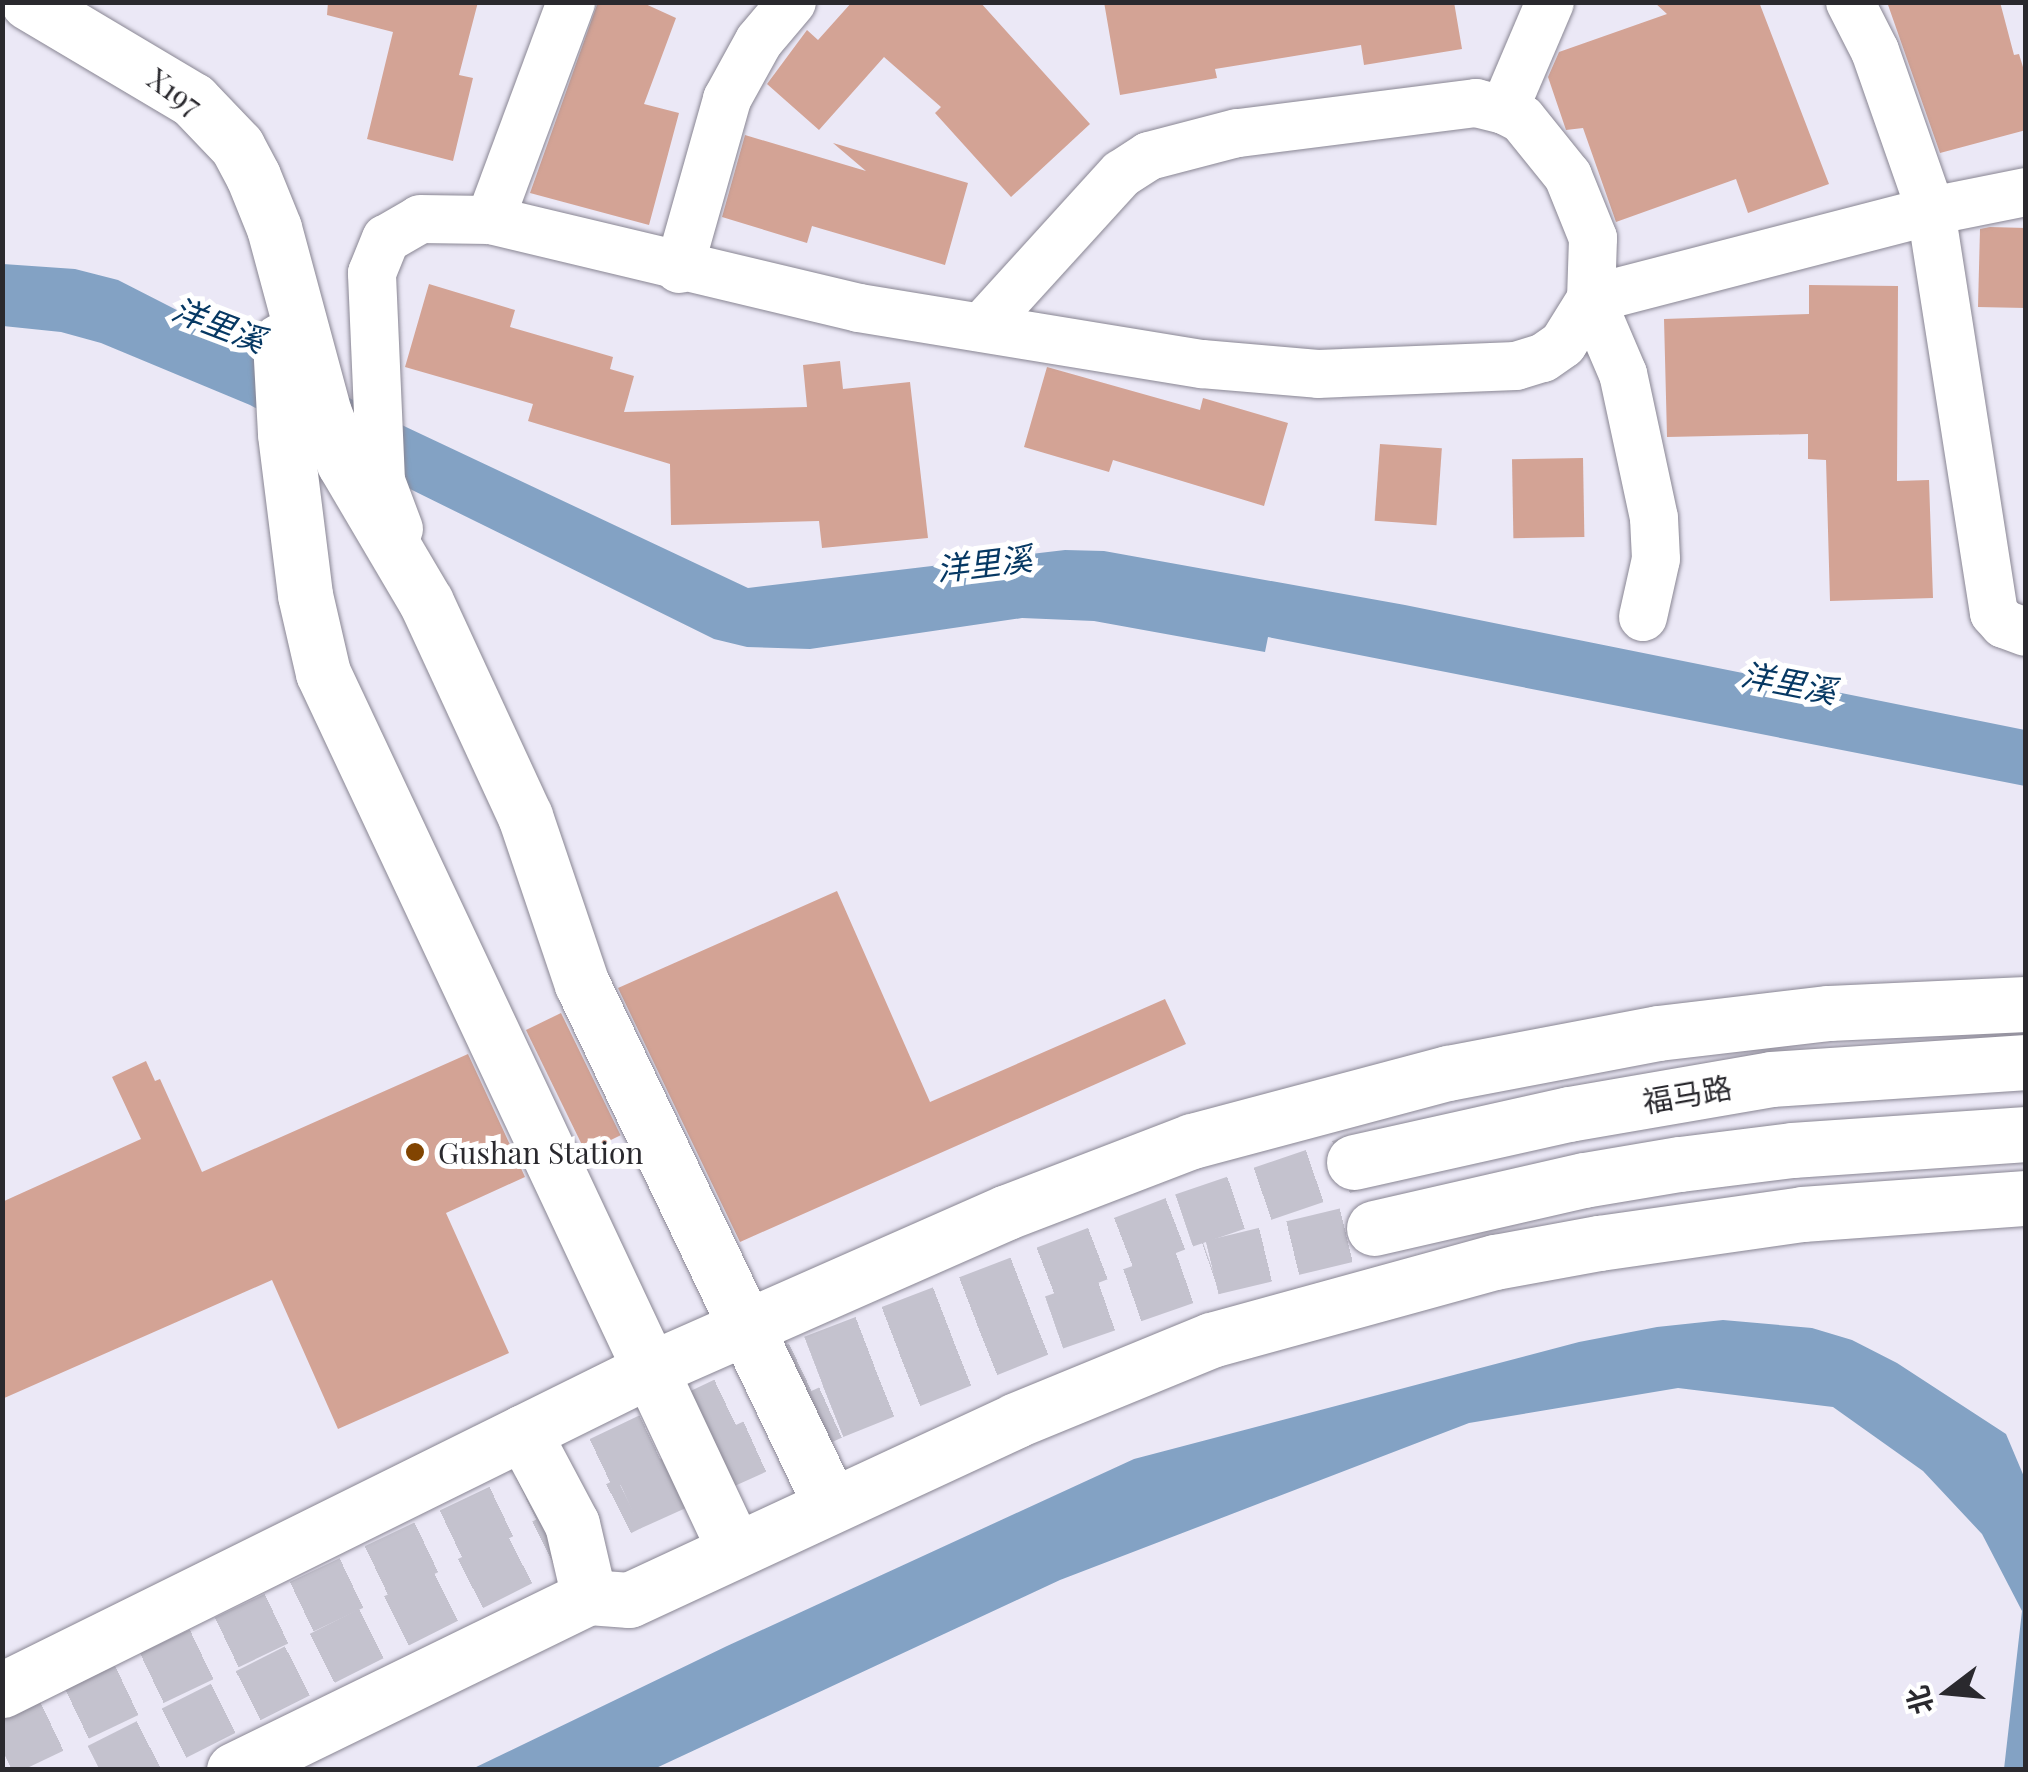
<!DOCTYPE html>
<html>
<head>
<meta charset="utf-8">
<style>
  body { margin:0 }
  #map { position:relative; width:2028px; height:1772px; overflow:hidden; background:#ebe8f6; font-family:"Playfair Display","Noto Sans SC",serif }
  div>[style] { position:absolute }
  .water>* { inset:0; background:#83a2c4 }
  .building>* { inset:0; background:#d3a395; transform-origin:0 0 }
  .major-tunnel>* { height:55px; margin-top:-27.5px; transform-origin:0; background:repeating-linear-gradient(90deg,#c4c2ce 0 55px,transparent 0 83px) }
  .roads { filter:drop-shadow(0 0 2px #898693) drop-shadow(0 0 2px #898693) }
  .minor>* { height:48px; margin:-24px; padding:0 24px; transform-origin:24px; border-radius:24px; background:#fff }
  .major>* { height:55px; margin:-27.5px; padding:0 27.5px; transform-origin:27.5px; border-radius:27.5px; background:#fff }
  .dots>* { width:28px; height:28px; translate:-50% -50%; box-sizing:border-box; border:5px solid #fff; border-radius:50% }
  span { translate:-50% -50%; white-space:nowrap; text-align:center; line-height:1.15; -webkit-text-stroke:10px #fff; paint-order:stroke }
  .street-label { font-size:30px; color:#2a292e }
  .poi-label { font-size:30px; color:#2a292e }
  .left { translate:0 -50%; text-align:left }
  .water-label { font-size:32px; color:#063863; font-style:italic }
  .frame { position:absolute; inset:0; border:5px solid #2a292e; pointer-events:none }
  .north { position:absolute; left:1898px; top:1642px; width:100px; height:100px; -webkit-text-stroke:8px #fff; paint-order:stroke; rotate:254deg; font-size:28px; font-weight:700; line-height:40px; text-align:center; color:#2a292e }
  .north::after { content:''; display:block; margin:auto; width:35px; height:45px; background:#2a292e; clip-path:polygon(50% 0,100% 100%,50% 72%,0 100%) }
</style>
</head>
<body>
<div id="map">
  <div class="water">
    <i style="clip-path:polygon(3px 264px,75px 269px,118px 280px,406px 427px,748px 588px,1065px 550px,1104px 551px,1405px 605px,2025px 730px,2025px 786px,1268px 637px,1265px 652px,1094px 621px,1022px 618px,810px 649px,747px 647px,714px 639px,408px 488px,250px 405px,101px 343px,61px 332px,3px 326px)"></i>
    <i style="clip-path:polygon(1723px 1320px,1812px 1328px,1852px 1340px,1897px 1363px,2006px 1434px,2025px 1479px,2025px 1769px,2004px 1769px,2022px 1611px,1982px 1534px,1923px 1471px,1833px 1407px,1678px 1388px,1469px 1423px,1060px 1580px,654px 1769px,472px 1769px,727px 1646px,1134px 1459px,1579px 1342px,1657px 1327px)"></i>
  </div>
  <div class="building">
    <i style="clip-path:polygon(328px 2px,478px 2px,459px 75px,473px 78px,453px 161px,367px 139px,393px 32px,327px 15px)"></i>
    <i style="clip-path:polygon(598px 2px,641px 2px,676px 18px,644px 104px,679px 113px,649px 225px,530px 193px)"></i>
    <i style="clip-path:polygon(852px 2px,980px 2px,1090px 124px,1011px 197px,935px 113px,941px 107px,884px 57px,819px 130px,767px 84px,807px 30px,818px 40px)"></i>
    <i style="clip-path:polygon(1104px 2px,1454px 2px,1462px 49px,1364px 65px,1361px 45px,1215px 69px,1217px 78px,1120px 95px)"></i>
    <i style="clip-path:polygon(1654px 2px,1759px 2px,1829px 184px,1748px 213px,1736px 179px,1616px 222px,1583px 128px,1566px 130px,1548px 77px,1559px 52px,1667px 14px)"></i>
    <i style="clip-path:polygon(1887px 2px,2000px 2px,2014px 55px,2019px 54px,2026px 77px,2026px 130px,1940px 153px)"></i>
    <i style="clip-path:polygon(745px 135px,866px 171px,833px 143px,968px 183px,945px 265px,812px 226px,807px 243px,722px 217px)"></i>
    <i style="clip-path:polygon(1990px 227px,2026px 228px,2026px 308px,1978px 307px,1980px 229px)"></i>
    <i style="clip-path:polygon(429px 284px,515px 310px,510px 327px,613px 357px,610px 369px,634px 376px,624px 412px,807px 407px,803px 365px,840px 361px,843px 389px,910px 382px,928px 538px,822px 548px,819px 521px,671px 525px,670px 464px,528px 421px,533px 404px,405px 367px)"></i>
    <i style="clip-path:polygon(1809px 285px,1898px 286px,1897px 481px,1929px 480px,1933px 598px,1830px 601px,1826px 460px,1808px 459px,1808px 434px,1667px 437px,1664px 319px,1809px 314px)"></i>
    <i style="clip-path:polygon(1047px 367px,1200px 410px,1203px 398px,1288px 423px,1264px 506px,1113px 460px,1109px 472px,1024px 447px)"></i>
    <i style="left:1380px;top:444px;width:62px;height:77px;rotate:4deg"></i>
    <i style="left:1583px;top:458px;width:79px;height:71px;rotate:89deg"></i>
    <i style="clip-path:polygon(837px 891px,930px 1102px,1165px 999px,1186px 1044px,740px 1242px,618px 988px)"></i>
    <i style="left:561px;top:1013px;width:136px;height:39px;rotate:64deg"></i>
    <i style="clip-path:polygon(468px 1054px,525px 1177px,446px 1213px,509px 1353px,338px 1429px,272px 1280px,2px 1399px,2px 1202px,141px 1139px,112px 1077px,146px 1061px,155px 1081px,160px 1079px,202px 1172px)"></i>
  </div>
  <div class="major-tunnel">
    <i style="left:2px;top:1749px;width:900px;rotate:-25.48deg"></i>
    <i style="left:814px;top:1362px;width:396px;rotate:-21deg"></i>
    <i style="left:1184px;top:1220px;width:180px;rotate:-18.8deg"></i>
    <i style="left:100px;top:1770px;width:593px;rotate:-26.78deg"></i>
    <i style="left:629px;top:1503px;width:224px;rotate:-24.3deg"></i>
    <i style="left:833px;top:1411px;width:238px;rotate:-21.9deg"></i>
    <i style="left:1054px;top:1322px;width:167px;rotate:-19.2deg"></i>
    <i style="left:1212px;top:1267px;width:167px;rotate:-13.5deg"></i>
  </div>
  <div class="roads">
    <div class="minor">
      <i style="left:1850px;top:2px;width:55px;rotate:63deg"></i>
      <i style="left:1875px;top:51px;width:170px;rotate:70.7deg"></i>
      <i style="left:1931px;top:211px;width:407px;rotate:81.1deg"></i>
      <i style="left:1994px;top:613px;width:15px;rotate:48deg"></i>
      <i style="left:2004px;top:624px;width:23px;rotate:20deg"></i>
      <i style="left:1504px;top:110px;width:117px;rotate:-66.9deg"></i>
      <i style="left:490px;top:220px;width:233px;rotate:-69.6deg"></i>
      <i style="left:679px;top:269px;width:177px;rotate:-74.2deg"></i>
      <i style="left:727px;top:99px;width:66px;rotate:-61.1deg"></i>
      <i style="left:759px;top:41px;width:51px;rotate:-49.8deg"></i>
      <i style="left:399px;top:529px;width:51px;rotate:-110.6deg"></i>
      <i style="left:381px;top:481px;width:208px;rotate:-92.5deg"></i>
      <i style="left:372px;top:273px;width:37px;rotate:-68deg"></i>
      <i style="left:386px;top:239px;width:39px;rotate:-30deg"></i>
      <i style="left:420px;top:219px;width:70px;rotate:0.8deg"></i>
      <i style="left:490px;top:220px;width:379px;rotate:13.4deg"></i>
      <i style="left:859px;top:308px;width:348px;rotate:9.3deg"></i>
      <i style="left:1202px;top:364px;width:116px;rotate:4.9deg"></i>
      <i style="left:1318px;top:374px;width:198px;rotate:-2.3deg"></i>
      <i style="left:1516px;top:366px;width:28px;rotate:-17deg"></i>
      <i style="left:1543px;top:358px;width:24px;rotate:-35deg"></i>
      <i style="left:1563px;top:344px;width:53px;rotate:-58.1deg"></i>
      <i style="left:1591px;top:299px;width:61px;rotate:-88.1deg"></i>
      <i style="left:1593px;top:238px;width:67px;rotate:-112deg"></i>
      <i style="left:1568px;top:176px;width:73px;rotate:-128.9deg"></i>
      <i style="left:1522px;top:119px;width:20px;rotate:-153deg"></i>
      <i style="left:1504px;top:110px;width:29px;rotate:-166deg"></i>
      <i style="left:1476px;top:103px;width:241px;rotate:172.8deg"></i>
      <i style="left:1237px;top:133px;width:91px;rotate:165.4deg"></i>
      <i style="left:1149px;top:156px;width:33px;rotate:147deg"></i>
      <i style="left:1121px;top:174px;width:207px;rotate:132.3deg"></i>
      <i style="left:1643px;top:617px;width:59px;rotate:-77.4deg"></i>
      <i style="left:1656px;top:559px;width:41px;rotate:-92.8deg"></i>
      <i style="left:1654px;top:518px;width:147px;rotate:-102.1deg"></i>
      <i style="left:1623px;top:374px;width:82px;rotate:-113.1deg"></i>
      <i style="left:1591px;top:299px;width:351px;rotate:-14.5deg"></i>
      <i style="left:1931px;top:211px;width:97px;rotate:-11.3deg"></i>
    </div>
    <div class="major">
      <i style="left:28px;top:2px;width:192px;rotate:30.7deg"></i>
      <i style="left:193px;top:100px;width:64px;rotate:46.3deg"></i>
      <i style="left:237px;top:146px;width:34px;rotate:62deg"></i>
      <i style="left:253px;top:176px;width:56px;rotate:68deg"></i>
      <i style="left:274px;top:228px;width:192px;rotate:74.9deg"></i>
      <i style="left:324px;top:413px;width:54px;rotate:68.2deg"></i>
      <i style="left:344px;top:463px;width:161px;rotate:59.5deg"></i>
      <i style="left:426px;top:602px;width:236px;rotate:65.2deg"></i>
      <i style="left:525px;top:816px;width:177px;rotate:71.3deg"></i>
      <i style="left:582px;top:984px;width:577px;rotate:64.46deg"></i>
      <i style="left:280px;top:341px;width:93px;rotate:86.9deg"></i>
      <i style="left:285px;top:434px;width:162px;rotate:82.9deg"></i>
      <i style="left:305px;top:595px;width:80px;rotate:77deg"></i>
      <i style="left:323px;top:673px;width:969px;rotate:64.84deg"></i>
      <i style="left:1354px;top:1162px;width:220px;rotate:-12.6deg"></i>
      <i style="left:1569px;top:1114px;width:205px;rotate:-9.8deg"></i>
      <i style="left:1771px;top:1079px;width:256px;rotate:-3.8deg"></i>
      <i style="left:1374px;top:1228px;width:215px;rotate:-12.9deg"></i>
      <i style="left:1584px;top:1180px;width:97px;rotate:-9.5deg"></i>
      <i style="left:1680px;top:1164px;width:113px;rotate:-7.1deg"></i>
      <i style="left:1792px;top:1150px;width:235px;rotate:-3.9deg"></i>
      <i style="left:523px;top:1432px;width:104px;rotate:62deg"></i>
      <i style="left:572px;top:1524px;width:75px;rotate:76.9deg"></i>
      <i style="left:2px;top:1690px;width:724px;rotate:-26.32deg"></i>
      <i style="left:651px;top:1369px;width:389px;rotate:-23.8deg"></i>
      <i style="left:1007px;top:1212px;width:198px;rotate:-21deg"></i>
      <i style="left:1192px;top:1141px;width:265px;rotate:-14.9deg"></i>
      <i style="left:1448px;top:1073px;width:214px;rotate:-10.8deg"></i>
      <i style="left:1658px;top:1033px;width:172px;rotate:-6.7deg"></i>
      <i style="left:1829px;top:1013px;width:197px;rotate:-2.6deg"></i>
      <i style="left:234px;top:1770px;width:395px;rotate:-26deg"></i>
      <i style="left:589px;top:1597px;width:40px;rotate:4.3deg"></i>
      <i style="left:629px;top:1600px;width:427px;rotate:-24.9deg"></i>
      <i style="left:1016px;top:1420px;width:211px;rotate:-22.3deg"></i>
      <i style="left:1211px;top:1340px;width:295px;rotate:-15.4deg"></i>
      <i style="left:1495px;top:1262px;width:106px;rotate:-10.4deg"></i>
      <i style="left:1599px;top:1243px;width:205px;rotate:-8.1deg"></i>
      <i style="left:1802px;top:1214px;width:225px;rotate:-4.1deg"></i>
    </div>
  </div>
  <div class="dots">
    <i style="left:415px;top:1152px;background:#814401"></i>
  </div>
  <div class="street-label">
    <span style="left:175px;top:91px;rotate:36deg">X197</span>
    <span style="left:1687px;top:1094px;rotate:-10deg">福马路</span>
  </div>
  <div class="poi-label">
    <span class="left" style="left:438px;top:1152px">Gushan Station</span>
  </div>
  <div class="water-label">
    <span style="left:219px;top:324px;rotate:21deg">洋里溪</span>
    <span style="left:984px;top:563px;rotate:-7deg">洋里溪</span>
    <span style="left:1789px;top:682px;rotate:11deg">洋里溪</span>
  </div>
  <div class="frame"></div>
  <div class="north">北</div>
</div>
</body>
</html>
